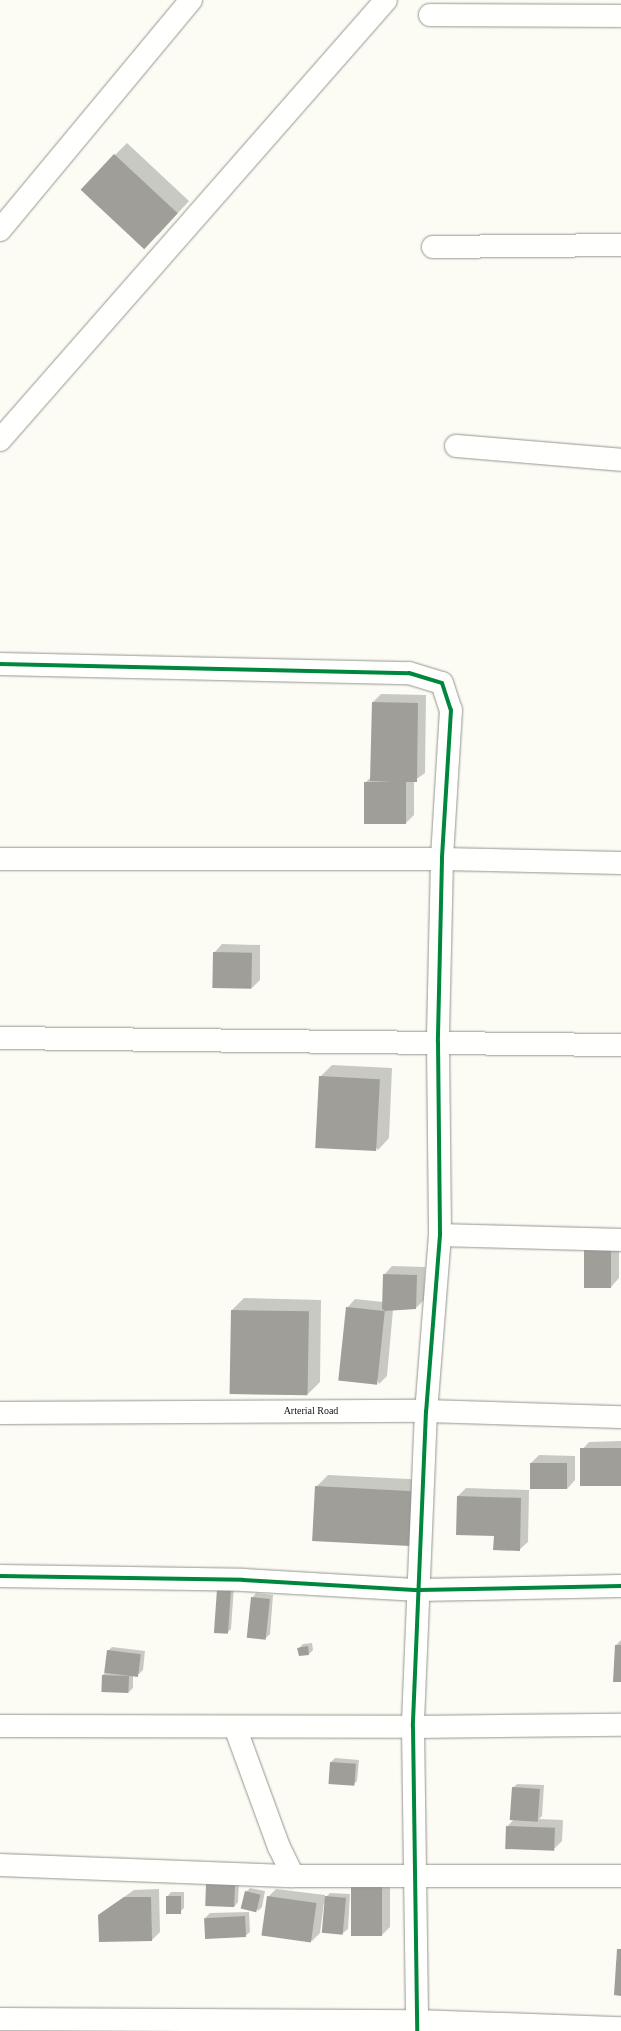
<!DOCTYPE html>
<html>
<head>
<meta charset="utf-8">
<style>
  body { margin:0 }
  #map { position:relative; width:621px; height:2031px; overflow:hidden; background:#fcfcf4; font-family:Georgia,serif }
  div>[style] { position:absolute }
  .shadow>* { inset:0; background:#0003 }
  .building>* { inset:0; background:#9f9e99; transform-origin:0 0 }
  .roads { filter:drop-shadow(0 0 1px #959592) drop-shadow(0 0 1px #959592) }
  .minor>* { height:22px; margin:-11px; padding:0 11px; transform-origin:11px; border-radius:11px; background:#fffffd }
  .cycleway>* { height:4px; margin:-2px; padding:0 2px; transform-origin:2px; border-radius:2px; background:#00873e }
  span { translate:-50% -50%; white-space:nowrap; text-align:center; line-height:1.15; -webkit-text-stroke:4px #fff; paint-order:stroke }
  .street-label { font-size:10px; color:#0e0e0e }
</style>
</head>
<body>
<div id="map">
  <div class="shadow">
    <i style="clip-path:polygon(127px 143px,189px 201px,158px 235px,115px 155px)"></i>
    <i style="clip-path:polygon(381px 694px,426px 695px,425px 773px,414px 781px,414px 815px,406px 823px,365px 783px,371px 777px,373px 702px)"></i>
    <i style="clip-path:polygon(222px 944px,260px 945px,260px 980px,252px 988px,214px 953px)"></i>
    <i style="clip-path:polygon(332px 1065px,392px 1068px,389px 1138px,378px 1150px,320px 1077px)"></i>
    <i style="clip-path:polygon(619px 1237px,619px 1278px,611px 1287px,586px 1287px)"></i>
    <i style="clip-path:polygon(392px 1266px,425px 1267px,424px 1300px,416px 1308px,393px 1310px,387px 1376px,379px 1384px,347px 1308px,355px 1299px,383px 1302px,384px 1275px)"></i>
    <i style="clip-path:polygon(244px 1298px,321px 1300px,320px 1382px,308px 1394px,232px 1310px)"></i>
    <i style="clip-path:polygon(621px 1441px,621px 1485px,581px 1451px,589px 1442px)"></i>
    <i style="clip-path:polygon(539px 1455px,575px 1456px,575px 1480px,567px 1489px,531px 1463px)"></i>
    <i style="clip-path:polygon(328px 1475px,429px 1480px,427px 1533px,316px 1487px)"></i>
    <i style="clip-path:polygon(466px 1488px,529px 1490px,528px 1542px,519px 1550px,495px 1535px,458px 1496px)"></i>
    <i style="clip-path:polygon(234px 1586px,231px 1629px,227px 1633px,218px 1589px)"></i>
    <i style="clip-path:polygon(256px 1593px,273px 1595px,270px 1634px,266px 1638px,252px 1598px)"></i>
    <i style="clip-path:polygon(621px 1640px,621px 1681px,616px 1645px)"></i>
    <i style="clip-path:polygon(312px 1643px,313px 1650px,309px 1654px,299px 1648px,303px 1644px)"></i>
    <i style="clip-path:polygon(112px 1647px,145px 1651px,143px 1670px,139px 1674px,133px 1674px,133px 1688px,129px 1692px,103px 1675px,107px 1670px,108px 1651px)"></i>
    <i style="clip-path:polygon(335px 1758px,359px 1760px,357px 1781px,353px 1785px,331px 1762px)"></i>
    <i style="clip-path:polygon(517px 1784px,544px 1785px,542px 1816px,539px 1819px,563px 1820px,562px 1841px,554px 1849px,507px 1827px,514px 1819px,513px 1788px)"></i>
    <i style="clip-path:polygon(390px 1879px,390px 1927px,382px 1935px,352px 1887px)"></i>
    <i style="clip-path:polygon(211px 1880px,239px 1881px,238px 1902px,234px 1907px,206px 1905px,207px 1884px)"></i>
    <i style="clip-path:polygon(250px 1888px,265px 1891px,262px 1907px,258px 1911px,246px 1892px)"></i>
    <i style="clip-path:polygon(159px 1889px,160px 1932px,152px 1940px,99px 1915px,134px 1890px)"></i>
    <i style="clip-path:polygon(276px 1889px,325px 1895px,325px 1898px,330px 1893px,350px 1894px,348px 1929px,343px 1933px,324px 1903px,320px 1933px,312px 1941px,268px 1897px)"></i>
    <i style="clip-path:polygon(171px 1892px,184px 1892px,184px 1908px,180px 1912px,167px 1897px)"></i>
    <i style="clip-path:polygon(249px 1912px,250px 1932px,245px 1936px,205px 1918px,210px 1913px)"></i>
  </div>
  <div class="building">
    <i style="left:114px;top:154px;width:87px;height:49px;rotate:43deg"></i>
    <i style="clip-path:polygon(372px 702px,418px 703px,417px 782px,406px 782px,406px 824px,364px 824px,364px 782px,393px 782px,370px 781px)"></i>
    <i style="left:213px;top:952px;width:39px;height:36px;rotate:1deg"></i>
    <i style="left:319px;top:1076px;width:61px;height:72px;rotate:3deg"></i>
    <i style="left:584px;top:1245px;width:27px;height:43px"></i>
    <i style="clip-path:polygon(383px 1274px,417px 1275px,416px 1309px,385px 1311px,382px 1309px)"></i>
    <i style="left:346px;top:1307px;width:39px;height:74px;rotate:6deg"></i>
    <i style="left:231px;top:1310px;width:78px;height:84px;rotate:1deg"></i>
    <i style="left:621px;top:1448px;width:38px;height:41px;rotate:90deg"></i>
    <i style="left:530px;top:1463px;width:37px;height:26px"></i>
    <i style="left:315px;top:1486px;width:103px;height:55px;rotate:3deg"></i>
    <i style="clip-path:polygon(457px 1496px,521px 1498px,520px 1551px,493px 1550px,494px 1536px,456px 1535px)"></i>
    <i style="left:217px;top:1589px;width:14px;height:44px;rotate:4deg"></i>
    <i style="left:251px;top:1597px;width:19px;height:41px;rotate:6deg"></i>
    <i style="clip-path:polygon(615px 1645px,621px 1645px,621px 1682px,613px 1682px)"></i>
    <i style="clip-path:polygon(308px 1646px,309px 1655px,299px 1656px,297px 1648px)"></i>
    <i style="left:107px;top:1650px;width:34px;height:23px;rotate:7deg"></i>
    <i style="left:102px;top:1675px;width:27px;height:17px;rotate:2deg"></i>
    <i style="left:330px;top:1762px;width:26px;height:22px;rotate:4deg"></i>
    <i style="left:512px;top:1787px;width:28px;height:33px;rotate:4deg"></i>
    <i style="left:506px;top:1826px;width:49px;height:23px;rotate:2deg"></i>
    <i style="left:206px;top:1884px;width:29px;height:22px;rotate:2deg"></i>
    <i style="left:351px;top:1887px;width:31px;height:49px"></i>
    <i style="left:245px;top:1891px;width:16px;height:18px;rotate:14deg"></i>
    <i style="left:166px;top:1896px;width:15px;height:18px"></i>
    <i style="left:267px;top:1896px;width:50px;height:40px;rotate:8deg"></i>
    <i style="left:325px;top:1896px;width:21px;height:37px;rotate:5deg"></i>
    <i style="clip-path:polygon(124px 1897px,151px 1897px,152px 1941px,99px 1942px,98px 1915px)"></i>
    <i style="left:245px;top:1916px;width:21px;height:41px;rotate:87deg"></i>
    <i style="clip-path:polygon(617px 1949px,621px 1949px,621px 1996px,614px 1995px)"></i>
  </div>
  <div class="roads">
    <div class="minor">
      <i style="left:430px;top:15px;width:191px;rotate:0.3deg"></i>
      <i style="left:0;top:230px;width:299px;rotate:-50.3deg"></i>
      <i style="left:433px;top:247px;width:188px;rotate:-0.6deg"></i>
      <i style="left:0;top:440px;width:585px;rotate:-48.74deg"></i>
      <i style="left:456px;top:446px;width:166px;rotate:4.8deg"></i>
      <i style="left:0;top:664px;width:409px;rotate:1.3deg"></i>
      <i style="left:409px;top:673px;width:34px;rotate:17deg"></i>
      <i style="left:442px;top:683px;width:28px;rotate:72deg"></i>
      <i style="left:451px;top:710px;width:149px;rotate:93.5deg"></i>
      <i style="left:442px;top:859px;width:183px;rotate:91.3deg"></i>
      <i style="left:438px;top:1042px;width:193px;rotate:89.4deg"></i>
      <i style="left:440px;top:1235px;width:177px;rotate:94.5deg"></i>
      <i style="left:426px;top:1411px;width:316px;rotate:92.4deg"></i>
      <i style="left:413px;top:1727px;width:304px;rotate:89.2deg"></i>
      <i style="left:0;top:859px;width:442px"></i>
      <i style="left:442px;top:859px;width:179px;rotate:1.3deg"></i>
      <i style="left:0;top:1038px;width:621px;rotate:0.65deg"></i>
      <i style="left:440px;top:1235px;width:181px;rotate:1.6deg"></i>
      <i style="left:0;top:1413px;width:426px;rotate:-0.3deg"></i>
      <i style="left:426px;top:1411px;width:195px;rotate:1.8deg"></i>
      <i style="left:0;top:1576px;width:243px;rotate:0.9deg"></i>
      <i style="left:243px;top:1580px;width:176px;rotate:3.3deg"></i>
      <i style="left:419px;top:1590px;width:202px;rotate:-1.1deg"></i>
      <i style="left:0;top:1726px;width:413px;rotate:0.1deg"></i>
      <i style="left:413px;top:1727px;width:208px;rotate:-0.6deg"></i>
      <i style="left:235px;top:1727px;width:128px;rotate:69.9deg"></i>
      <i style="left:279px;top:1847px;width:32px;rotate:64deg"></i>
      <i style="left:0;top:1865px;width:293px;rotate:2.2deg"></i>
      <i style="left:293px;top:1876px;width:328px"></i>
      <i style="left:0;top:2019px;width:417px;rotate:0.3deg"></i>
      <i style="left:417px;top:2021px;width:204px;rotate:2deg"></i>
    </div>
  </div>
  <div class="cycleway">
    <i style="left:0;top:664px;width:409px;rotate:1.3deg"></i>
    <i style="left:409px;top:673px;width:34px;rotate:17deg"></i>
    <i style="left:442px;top:683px;width:28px;rotate:72deg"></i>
    <i style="left:451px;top:710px;width:149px;rotate:93.5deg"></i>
    <i style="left:442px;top:859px;width:183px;rotate:91.3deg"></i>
    <i style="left:438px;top:1042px;width:193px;rotate:89.4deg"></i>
    <i style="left:440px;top:1235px;width:177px;rotate:94.5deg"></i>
    <i style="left:426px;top:1411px;width:316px;rotate:92.4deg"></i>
    <i style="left:413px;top:1727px;width:304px;rotate:89.2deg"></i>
    <i style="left:0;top:1576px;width:243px;rotate:0.9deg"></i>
    <i style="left:243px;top:1580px;width:176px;rotate:3.3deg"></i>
    <i style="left:419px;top:1590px;width:202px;rotate:-1.1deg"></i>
  </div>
  <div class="street-label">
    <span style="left:311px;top:1411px">Arterial Road</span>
  </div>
</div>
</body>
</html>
